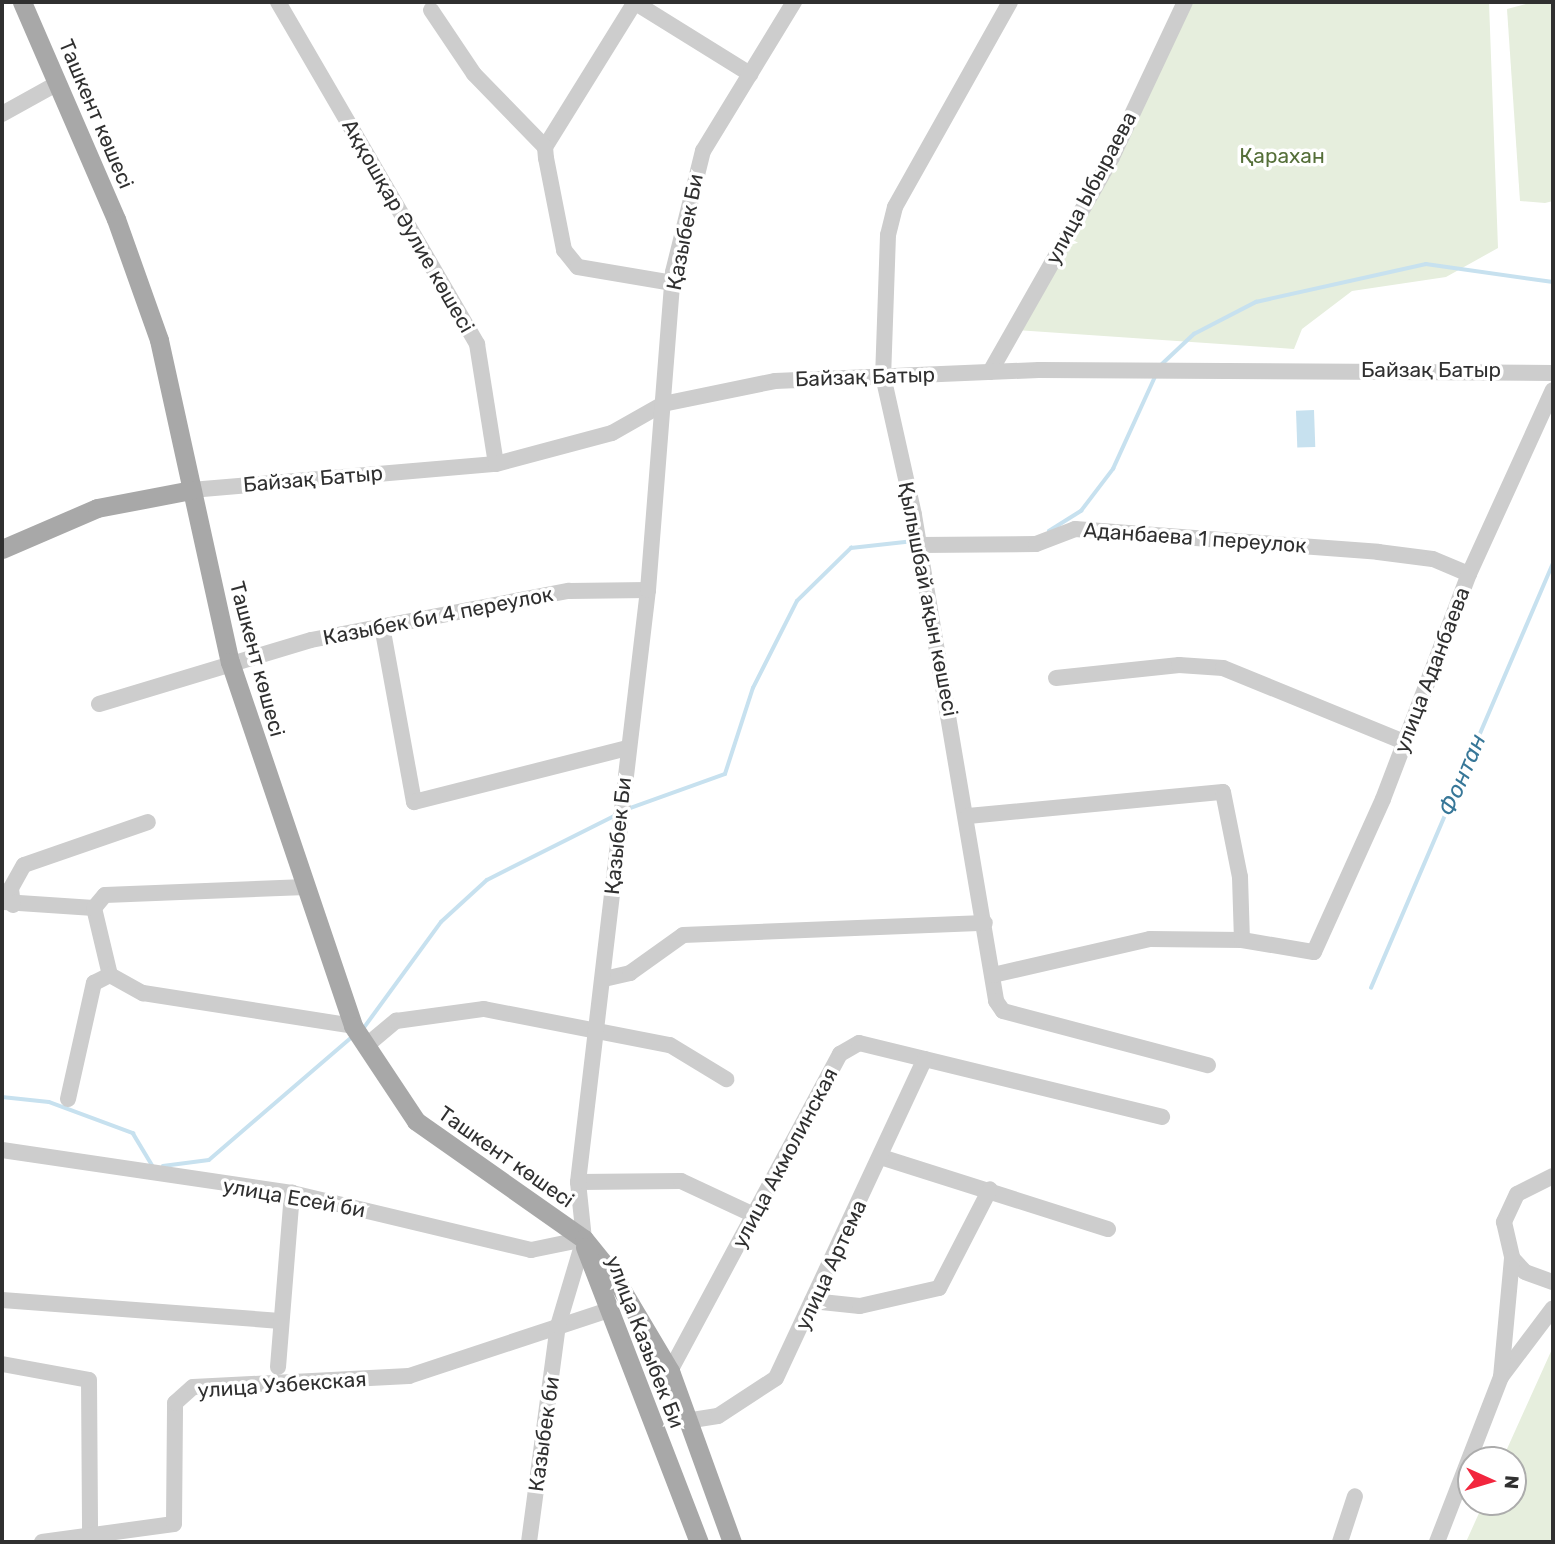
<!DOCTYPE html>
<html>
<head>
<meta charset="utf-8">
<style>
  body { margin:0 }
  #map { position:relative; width:1555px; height:1544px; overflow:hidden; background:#fff; font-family:Rubik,sans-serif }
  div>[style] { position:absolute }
  .green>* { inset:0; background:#e6eedd }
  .water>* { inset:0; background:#c7e1ef; transform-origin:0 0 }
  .stream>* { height:3.5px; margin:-1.75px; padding:0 1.75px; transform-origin:1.75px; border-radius:1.75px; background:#c7e1ef }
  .minor>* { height:16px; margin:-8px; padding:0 8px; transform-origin:8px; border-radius:8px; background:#cdcdcd }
  .major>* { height:19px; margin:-9.5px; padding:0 9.5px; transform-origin:9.5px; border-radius:9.5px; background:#a8a8a8 }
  span { translate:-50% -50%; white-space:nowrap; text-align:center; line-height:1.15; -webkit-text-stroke:7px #fff; paint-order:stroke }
  .street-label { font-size:21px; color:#303030 }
  .park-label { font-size:21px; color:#556f39 }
  .water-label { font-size:23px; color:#377798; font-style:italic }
  .frame { position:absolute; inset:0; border:4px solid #303030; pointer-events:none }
  .north { position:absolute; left:1457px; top:1446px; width:70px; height:70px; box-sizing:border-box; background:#fff; border:2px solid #acacac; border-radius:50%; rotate:94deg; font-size:19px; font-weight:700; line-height:28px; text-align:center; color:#303030 }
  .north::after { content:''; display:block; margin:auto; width:24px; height:32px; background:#f2263e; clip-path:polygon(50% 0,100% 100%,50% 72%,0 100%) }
</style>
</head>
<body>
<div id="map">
  <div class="green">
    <i style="clip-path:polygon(1189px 2px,1489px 2px,1498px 248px,1446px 277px,1352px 291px,1302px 329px,1294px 349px,1015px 330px)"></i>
    <i style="clip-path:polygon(1530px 3px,1553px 4px,1553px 201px,1545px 203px,1520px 201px,1507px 9px)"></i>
    <i style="clip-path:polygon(1553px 1347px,1553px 1542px,1466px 1542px,1484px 1502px,1513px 1502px,1513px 1460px,1502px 1460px)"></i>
  </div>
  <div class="water">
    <i style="left:1314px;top:410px;width:37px;height:18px;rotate:88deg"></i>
  </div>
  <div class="stream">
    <i style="left:1162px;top:364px;width:44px;rotate:-43.2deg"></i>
    <i style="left:1194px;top:334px;width:70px;rotate:-27.3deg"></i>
    <i style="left:1256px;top:302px;width:174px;rotate:-12.6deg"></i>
    <i style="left:1426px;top:264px;width:128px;rotate:8.1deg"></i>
    <i style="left:1049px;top:531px;width:38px;rotate:-32deg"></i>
    <i style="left:1081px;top:511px;width:53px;rotate:-52.7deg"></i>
    <i style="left:1113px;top:469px;width:101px;rotate:-65.5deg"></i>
    <i style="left:628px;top:809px;width:103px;rotate:-19.8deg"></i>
    <i style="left:725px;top:774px;width:90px;rotate:-72deg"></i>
    <i style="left:753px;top:688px;width:97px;rotate:-63.2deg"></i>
    <i style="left:797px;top:601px;width:76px;rotate:-44.5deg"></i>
    <i style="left:851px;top:548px;width:63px;rotate:-6.3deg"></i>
    <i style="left:1371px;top:988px;width:462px;rotate:-66.8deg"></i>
    <i style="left:363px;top:1029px;width:132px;rotate:-53.9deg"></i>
    <i style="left:441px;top:922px;width:62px;rotate:-42.4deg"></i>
    <i style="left:487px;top:880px;width:147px;rotate:-26.7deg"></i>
    <i style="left:2px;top:1097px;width:47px;rotate:6.1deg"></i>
    <i style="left:49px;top:1102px;width:90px;rotate:20.3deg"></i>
    <i style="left:133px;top:1133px;width:39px;rotate:59deg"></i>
    <i style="left:163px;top:1166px;width:46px;rotate:-7.4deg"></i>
    <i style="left:209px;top:1160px;width:190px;rotate:-40.7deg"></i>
  </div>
  <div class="minor">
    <i style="left:278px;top:2px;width:396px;rotate:59.8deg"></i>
    <i style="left:477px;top:344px;width:121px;rotate:81deg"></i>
    <i style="left:634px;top:2px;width:137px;rotate:31.8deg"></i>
    <i style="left:635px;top:2px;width:171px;rotate:121.8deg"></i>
    <i style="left:545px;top:147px;width:11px;rotate:85deg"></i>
    <i style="left:546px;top:158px;width:94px;rotate:78.9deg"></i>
    <i style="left:564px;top:250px;width:22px;rotate:51deg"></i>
    <i style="left:578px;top:267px;width:96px;rotate:9.6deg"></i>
    <i style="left:1010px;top:2px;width:235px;rotate:119.3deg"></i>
    <i style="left:895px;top:207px;width:29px;rotate:104deg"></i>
    <i style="left:888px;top:235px;width:141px;rotate:92deg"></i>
    <i style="left:883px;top:376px;width:142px;rotate:77.4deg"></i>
    <i style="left:914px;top:515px;width:493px;rotate:80.4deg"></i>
    <i style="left:996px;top:1001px;width:12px;rotate:55deg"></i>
    <i style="left:1003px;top:1011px;width:212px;rotate:14.8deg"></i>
    <i style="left:431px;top:10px;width:77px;rotate:56.1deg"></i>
    <i style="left:474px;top:74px;width:102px;rotate:45.8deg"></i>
    <i style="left:2px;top:114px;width:64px;rotate:-29deg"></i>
    <i style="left:990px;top:372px;width:247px;rotate:-60.4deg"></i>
    <i style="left:1112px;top:157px;width:171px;rotate:-64.8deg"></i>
    <i style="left:191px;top:490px;width:306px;rotate:-4.9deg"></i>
    <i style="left:496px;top:464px;width:120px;rotate:-15deg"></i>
    <i style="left:612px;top:433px;width:59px;rotate:-29.6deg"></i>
    <i style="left:663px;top:404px;width:114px;rotate:-11.6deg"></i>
    <i style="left:775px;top:381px;width:264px;rotate:-2.4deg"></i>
    <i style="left:1039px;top:370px;width:514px;rotate:0.33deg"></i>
    <i style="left:919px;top:545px;width:117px;rotate:-0.5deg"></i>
    <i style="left:1036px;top:544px;width:42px;rotate:-21deg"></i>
    <i style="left:1075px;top:529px;width:304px;rotate:4.3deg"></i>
    <i style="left:1378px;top:552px;width:55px;rotate:7.3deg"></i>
    <i style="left:1433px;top:559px;width:39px;rotate:23deg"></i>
    <i style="left:382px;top:626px;width:179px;rotate:79.7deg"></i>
    <i style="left:414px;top:802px;width:220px;rotate:-14.2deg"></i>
    <i style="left:1056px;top:678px;width:124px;rotate:-6deg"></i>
    <i style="left:1179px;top:665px;width:44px;rotate:3.9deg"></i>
    <i style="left:1223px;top:668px;width:196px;rotate:22.2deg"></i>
    <i style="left:99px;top:704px;width:221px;rotate:-16.8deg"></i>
    <i style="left:311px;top:640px;width:263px;rotate:-10.8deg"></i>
    <i style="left:569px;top:591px;width:79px;rotate:-0.7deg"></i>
    <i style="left:968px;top:816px;width:256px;rotate:-5.4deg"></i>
    <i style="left:1223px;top:792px;width:87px;rotate:78.7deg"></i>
    <i style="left:1240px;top:877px;width:63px;rotate:88.2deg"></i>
    <i style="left:4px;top:902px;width:90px;rotate:3.8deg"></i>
    <i style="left:94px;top:908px;width:69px;rotate:76.6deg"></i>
    <i style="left:13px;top:905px;width:17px;rotate:-97deg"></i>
    <i style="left:11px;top:888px;width:26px;rotate:-61deg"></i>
    <i style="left:24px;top:865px;width:131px;rotate:-19.1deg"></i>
    <i style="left:94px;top:908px;width:17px;rotate:-50deg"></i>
    <i style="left:105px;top:895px;width:201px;rotate:-2.3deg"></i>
    <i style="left:993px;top:975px;width:161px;rotate:-12.9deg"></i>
    <i style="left:1150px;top:939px;width:92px;rotate:0.6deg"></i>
    <i style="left:1242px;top:940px;width:73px;rotate:9.5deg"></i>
    <i style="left:1314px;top:952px;width:168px;rotate:-65.7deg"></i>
    <i style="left:1383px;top:799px;width:241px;rotate:-69.1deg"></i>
    <i style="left:1469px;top:574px;width:202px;rotate:-65.5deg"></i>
    <i style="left:604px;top:979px;width:27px;rotate:-13deg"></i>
    <i style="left:630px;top:973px;width:65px;rotate:-35.6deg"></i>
    <i style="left:683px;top:935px;width:302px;rotate:-2.3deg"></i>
    <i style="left:367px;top:1045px;width:38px;rotate:-40deg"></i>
    <i style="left:396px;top:1021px;width:89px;rotate:-7.8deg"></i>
    <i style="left:484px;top:1009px;width:189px;rotate:11deg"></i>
    <i style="left:670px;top:1045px;width:66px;rotate:31.3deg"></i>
    <i style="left:68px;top:1099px;width:119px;rotate:-77.4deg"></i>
    <i style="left:94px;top:983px;width:18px;rotate:-27deg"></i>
    <i style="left:110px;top:975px;width:38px;rotate:29deg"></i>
    <i style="left:143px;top:993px;width:213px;rotate:8.9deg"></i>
    <i style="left:2px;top:1150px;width:293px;rotate:8.4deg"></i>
    <i style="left:292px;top:1193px;width:246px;rotate:13.4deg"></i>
    <i style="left:531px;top:1250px;width:54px;rotate:-11.7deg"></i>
    <i style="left:884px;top:1158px;width:235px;rotate:17.6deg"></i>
    <i style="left:1553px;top:1176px;width:40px;rotate:153.4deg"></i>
    <i style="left:1517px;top:1194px;width:31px;rotate:115deg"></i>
    <i style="left:1504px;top:1222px;width:37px;rotate:77deg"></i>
    <i style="left:1512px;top:1258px;width:19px;rotate:47deg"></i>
    <i style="left:1525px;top:1272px;width:30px;rotate:20deg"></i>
    <i style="left:578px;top:1182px;width:103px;rotate:-0.6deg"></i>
    <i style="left:681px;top:1181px;width:81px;rotate:25deg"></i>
    <i style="left:2px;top:1300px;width:279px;rotate:4.3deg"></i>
    <i style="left:812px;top:1301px;width:48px;rotate:5.9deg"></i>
    <i style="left:860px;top:1306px;width:81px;rotate:-12.8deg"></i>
    <i style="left:939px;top:1288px;width:111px;rotate:-62.7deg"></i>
    <i style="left:2px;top:1364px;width:88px;rotate:10.4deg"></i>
    <i style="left:89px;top:1380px;width:156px;rotate:89.6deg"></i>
    <i style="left:278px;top:1367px;width:175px;rotate:-85.4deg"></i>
    <i style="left:670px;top:1371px;width:360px;rotate:-61.8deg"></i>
    <i style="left:840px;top:1054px;width:22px;rotate:-30deg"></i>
    <i style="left:859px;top:1043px;width:312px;rotate:13.7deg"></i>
    <i style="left:1501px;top:1377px;width:86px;rotate:-53deg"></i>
    <i style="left:686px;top:1421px;width:32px;rotate:-9deg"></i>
    <i style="left:718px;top:1416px;width:69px;rotate:-33.2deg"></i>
    <i style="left:776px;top:1378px;width:352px;rotate:-65deg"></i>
    <i style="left:42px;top:1542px;width:133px;rotate:-7.8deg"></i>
    <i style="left:174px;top:1524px;width:121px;rotate:-89.5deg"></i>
    <i style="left:175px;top:1403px;width:24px;rotate:-42deg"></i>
    <i style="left:193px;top:1387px;width:216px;rotate:-2.9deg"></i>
    <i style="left:409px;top:1376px;width:210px;rotate:-18.3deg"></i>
    <i style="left:529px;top:1542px;width:218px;rotate:-82.4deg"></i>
    <i style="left:558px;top:1326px;width:91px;rotate:-73.4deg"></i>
    <i style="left:584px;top:1239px;width:57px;rotate:-96deg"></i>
    <i style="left:578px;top:1182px;width:596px;rotate:-83.26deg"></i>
    <i style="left:648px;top:590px;width:319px;rotate:-85.5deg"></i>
    <i style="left:673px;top:272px;width:125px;rotate:-76.1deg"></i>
    <i style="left:703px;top:151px;width:175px;rotate:-58.6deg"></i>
    <i style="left:1340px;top:1542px;width:48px;rotate:-71.9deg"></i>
    <i style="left:1437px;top:1542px;width:177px;rotate:-68.8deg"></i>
    <i style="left:1501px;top:1377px;width:120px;rotate:-84.7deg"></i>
  </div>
  <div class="major">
    <i style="left:22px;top:2px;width:236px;rotate:66.6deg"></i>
    <i style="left:116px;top:219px;width:128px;rotate:70.4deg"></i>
    <i style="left:159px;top:340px;width:330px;rotate:77.6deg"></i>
    <i style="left:230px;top:662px;width:384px;rotate:71.3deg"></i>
    <i style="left:353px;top:1026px;width:114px;rotate:56.4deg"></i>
    <i style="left:416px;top:1121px;width:205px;rotate:35.1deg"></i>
    <i style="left:584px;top:1239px;width:46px;rotate:51.1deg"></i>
    <i style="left:613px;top:1275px;width:112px;rotate:59.3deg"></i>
    <i style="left:670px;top:1371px;width:182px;rotate:70.1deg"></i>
    <i style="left:2px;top:549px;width:103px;rotate:-23.3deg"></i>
    <i style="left:97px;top:508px;width:96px;rotate:-10.8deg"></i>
    <i style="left:585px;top:1247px;width:316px;rotate:68.9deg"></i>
  </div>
  <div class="street-label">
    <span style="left:96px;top:114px;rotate:67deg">Ташкент көшесі</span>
    <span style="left:1091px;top:188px;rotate:-62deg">улица Ыбыраева</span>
    <span style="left:408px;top:226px;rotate:60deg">Аққошқар Әулие көшесі</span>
    <span style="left:685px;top:232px;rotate:-79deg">Қазыбек Би</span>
    <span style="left:1431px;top:370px">Байзақ Батыр</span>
    <span style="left:865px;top:377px;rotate:-2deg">Байзақ Батыр</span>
    <span style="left:313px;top:479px;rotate:-5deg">Байзақ Батыр</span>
    <span style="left:1195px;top:538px;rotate:4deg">Аданбаева 1 переулок</span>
    <span style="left:928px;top:599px;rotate:79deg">Қылышбай ақын көшесі</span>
    <span style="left:438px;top:616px;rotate:-11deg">Казыбек би 4 переулок</span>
    <span style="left:257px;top:659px;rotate:75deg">Ташкент көшесі</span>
    <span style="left:1432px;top:670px;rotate:-69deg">улица Аданбаева</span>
    <span style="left:618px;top:836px;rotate:-84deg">Қазыбек Би</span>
    <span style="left:506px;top:1157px;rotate:35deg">Ташкент көшесі</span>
    <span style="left:785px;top:1158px;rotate:-62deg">улица Акмолинская</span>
    <span style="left:294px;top:1198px;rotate:10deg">улица Есей би</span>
    <span style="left:831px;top:1265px;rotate:-65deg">улица Артема</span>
    <span style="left:645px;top:1342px;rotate:69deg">улица Казыбек Би</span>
    <span style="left:282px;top:1385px;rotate:-4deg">улица Узбекская</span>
    <span style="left:544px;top:1434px;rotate:-82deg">Казыбек би</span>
  </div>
  <div class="park-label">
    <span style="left:1282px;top:156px">Қарахан</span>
  </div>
  <div class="water-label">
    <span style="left:1462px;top:775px;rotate:-67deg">Фонтан</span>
  </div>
  <div class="frame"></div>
  <div class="north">N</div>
</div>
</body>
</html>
